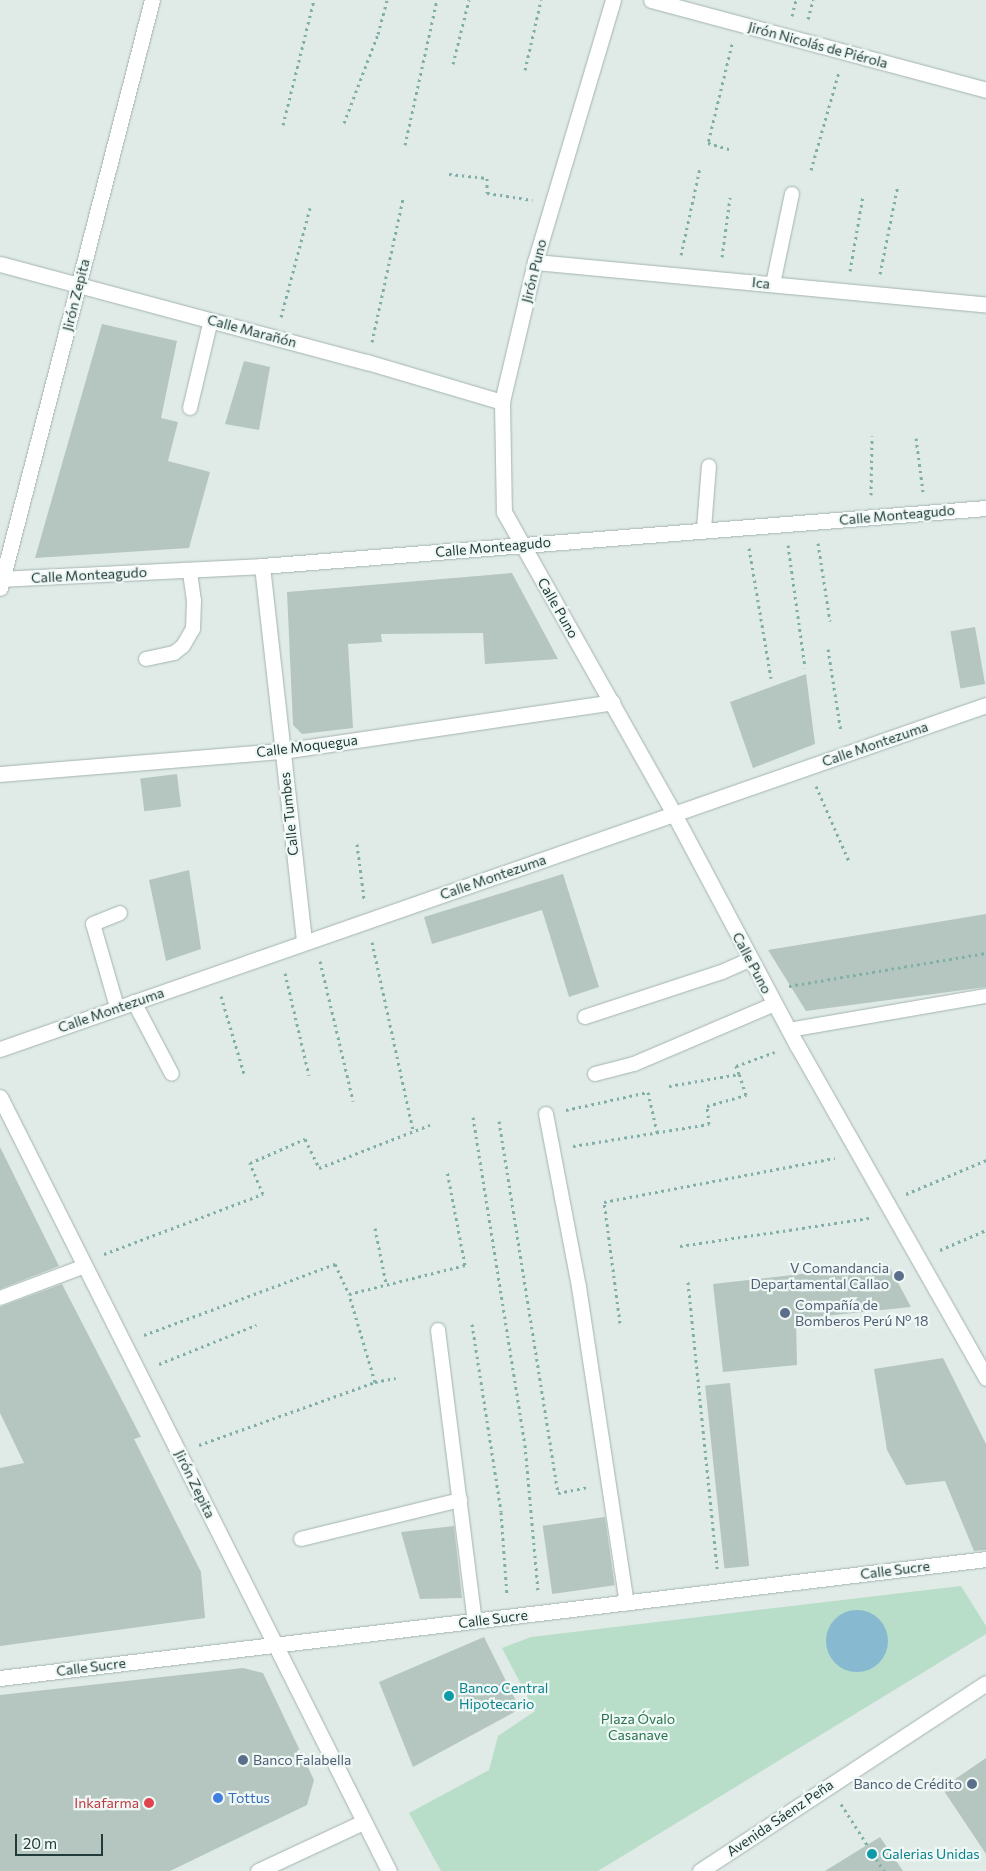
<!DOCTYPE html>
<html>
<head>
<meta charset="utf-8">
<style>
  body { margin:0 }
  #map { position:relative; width:986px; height:1871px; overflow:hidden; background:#e0ebe8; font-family:Commissioner,sans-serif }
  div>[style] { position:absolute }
  .green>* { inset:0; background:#b8ddc8 }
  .water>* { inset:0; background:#87b9d1 }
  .round { border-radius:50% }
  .building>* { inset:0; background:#b5c6c1; transform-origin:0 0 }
  .path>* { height:3px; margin-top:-1.5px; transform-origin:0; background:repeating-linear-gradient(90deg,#80afa8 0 2.5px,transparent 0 6.5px) }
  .roads { filter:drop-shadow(0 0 1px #a3b3b0) drop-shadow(0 0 1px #a3b3b0) }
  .service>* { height:14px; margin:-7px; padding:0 7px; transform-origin:7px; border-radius:7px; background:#fff }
  .minor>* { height:15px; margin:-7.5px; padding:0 7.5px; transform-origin:7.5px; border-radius:7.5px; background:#fff }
  .tertiary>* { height:15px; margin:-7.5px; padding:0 7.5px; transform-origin:7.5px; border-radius:7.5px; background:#fff }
  .dots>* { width:14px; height:14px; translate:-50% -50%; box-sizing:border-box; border:2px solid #f0f8f5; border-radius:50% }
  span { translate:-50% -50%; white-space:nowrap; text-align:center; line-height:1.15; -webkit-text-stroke:4.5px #f0f8f5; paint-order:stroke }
  .street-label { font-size:14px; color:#203b39 }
  .service-label { font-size:14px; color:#4e5e75 }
  .right { translate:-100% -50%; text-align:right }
  .left { translate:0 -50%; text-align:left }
  .culture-label { font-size:14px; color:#0d838f }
  .park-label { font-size:14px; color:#2a7352 }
  .shop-label { font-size:14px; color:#366cbe }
  .health-label { font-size:14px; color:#be3a42 }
  .scale { position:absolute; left:15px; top:1834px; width:88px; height:22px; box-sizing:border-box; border:2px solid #203b39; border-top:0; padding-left:6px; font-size:15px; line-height:18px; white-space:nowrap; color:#203b39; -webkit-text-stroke:4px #f0f8f5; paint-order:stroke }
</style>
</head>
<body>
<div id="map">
  <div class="green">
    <i style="clip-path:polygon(961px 1586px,986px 1626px,986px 1634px,598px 1871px,441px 1871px,409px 1813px,489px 1770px,498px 1736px,535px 1711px,502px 1648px,531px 1637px)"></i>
  </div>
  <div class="water">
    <i class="round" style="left:826px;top:1610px;width:62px;height:62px"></i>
  </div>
  <div class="building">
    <i style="clip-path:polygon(102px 324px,177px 341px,161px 418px,178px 422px,168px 461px,210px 472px,189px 548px,35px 558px)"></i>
    <i style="clip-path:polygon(244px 361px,270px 367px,259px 430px,225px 424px)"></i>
    <i style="clip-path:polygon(512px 573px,558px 659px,485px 664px,483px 633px,381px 634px,382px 642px,348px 644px,353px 728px,302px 734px,293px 725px,287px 592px)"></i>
    <i style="left:975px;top:627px;width:58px;height:25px;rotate:80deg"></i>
    <i style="clip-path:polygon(806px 674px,815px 744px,753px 768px,730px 702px)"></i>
    <i style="left:177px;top:774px;width:33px;height:37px;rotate:83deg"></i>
    <i style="clip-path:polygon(189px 870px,201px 949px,166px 961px,149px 880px)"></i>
    <i style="clip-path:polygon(563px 874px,599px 987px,569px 997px,542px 910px,432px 944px,424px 917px)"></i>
    <i style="clip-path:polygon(986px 914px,986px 987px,806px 1011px,768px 950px)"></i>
    <i style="clip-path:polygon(0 1147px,59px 1266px,0 1289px)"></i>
    <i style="clip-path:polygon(888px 1264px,911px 1307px,796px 1319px,797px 1365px,723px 1372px,713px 1284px)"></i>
    <i style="clip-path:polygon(62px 1284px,141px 1437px,134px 1439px,201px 1572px,205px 1618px,0 1646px,0 1468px,24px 1463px,0 1413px,0 1307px)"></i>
    <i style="clip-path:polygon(943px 1358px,986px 1444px,986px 1550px,974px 1551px,945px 1481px,906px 1485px,887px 1450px,874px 1369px)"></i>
    <i style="left:730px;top:1383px;width:184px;height:25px;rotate:84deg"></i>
    <i style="left:605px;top:1517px;width:69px;height:63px;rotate:82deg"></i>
    <i style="clip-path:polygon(454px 1526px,462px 1598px,420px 1599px,401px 1532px)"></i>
    <i style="clip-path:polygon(484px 1637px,520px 1709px,413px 1767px,379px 1682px)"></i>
    <i style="clip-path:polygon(243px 1668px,263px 1673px,314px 1780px,307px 1805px,170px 1871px,0 1871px,0 1695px)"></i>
    <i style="clip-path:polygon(986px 1758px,986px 1854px,942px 1788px)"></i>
    <i style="clip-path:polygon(880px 1837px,903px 1871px,825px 1871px)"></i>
  </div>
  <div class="path">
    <i style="left:792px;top:16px;width:16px;rotate:-76deg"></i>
    <i style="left:808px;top:19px;width:20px;rotate:-75deg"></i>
    <i style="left:732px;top:44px;width:102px;rotate:103.6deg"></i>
    <i style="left:708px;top:143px;width:25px;rotate:16deg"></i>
    <i style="left:453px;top:64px;width:66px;rotate:-76deg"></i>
    <i style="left:525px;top:70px;width:72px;rotate:-77.1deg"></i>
    <i style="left:344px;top:123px;width:95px;rotate:-69.1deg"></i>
    <i style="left:378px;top:34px;width:35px;rotate:-75deg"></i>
    <i style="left:283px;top:125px;width:129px;rotate:-76.1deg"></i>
    <i style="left:405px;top:145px;width:148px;rotate:-77.6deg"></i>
    <i style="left:811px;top:170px;width:102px;rotate:-74.1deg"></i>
    <i style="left:449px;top:174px;width:38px;rotate:6deg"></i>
    <i style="left:487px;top:178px;width:15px;rotate:90deg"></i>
    <i style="left:487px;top:193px;width:46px;rotate:8.8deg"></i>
    <i style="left:681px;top:255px;width:89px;rotate:-77.7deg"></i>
    <i style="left:722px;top:257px;width:60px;rotate:-82.3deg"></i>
    <i style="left:850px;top:271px;width:76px;rotate:-80.2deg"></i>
    <i style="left:880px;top:274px;width:91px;rotate:-78.6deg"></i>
    <i style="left:281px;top:317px;width:113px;rotate:-75.1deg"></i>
    <i style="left:372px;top:342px;width:146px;rotate:-77.8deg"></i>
    <i style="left:916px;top:438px;width:54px;rotate:82.6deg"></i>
    <i style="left:871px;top:495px;width:59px;rotate:-89deg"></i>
    <i style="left:818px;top:543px;width:79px;rotate:81.3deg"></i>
    <i style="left:788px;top:545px;width:124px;rotate:82.1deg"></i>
    <i style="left:749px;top:548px;width:132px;rotate:80.4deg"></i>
    <i style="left:828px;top:649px;width:84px;rotate:81.1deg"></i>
    <i style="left:816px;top:786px;width:82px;rotate:66.3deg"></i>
    <i style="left:357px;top:844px;width:55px;rotate:82.7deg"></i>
    <i style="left:372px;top:942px;width:192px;rotate:77.7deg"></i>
    <i style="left:320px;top:961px;width:144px;rotate:76.7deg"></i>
    <i style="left:285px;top:973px;width:105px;rotate:76.8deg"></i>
    <i style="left:789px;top:986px;width:200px;rotate:-9.5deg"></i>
    <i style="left:221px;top:996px;width:84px;rotate:73.5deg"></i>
    <i style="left:669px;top:1086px;width:71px;rotate:-9.7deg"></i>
    <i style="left:739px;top:1074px;width:9px;rotate:-111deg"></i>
    <i style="left:736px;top:1066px;width:41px;rotate:-19.7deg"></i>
    <i style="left:566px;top:1110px;width:84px;rotate:-12.4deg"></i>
    <i style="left:648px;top:1092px;width:41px;rotate:77.3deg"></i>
    <i style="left:473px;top:1117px;width:332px;rotate:81deg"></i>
    <i style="left:525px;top:1445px;width:146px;rotate:84.9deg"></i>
    <i style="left:499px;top:1121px;width:377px;rotate:81deg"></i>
    <i style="left:558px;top:1493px;width:32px;rotate:-11deg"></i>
    <i style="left:573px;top:1146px;width:138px;rotate:-9.2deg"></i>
    <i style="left:709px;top:1124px;width:18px;rotate:-96deg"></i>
    <i style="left:707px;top:1106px;width:41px;rotate:-15.8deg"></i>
    <i style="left:746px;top:1095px;width:22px;rotate:-108deg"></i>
    <i style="left:906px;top:1194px;width:87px;rotate:-23deg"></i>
    <i style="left:375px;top:1228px;width:56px;rotate:78.7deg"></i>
    <i style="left:680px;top:1246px;width:191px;rotate:-8.4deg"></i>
    <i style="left:940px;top:1250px;width:50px;rotate:-23.5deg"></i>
    <i style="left:104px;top:1254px;width:170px;rotate:-20.7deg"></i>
    <i style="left:263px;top:1194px;width:34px;rotate:-113deg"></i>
    <i style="left:250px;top:1163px;width:60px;rotate:-23.6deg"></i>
    <i style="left:305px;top:1139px;width:32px;rotate:64deg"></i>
    <i style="left:319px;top:1168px;width:119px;rotate:-21.2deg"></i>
    <i style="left:688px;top:1282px;width:288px;rotate:84.2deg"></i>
    <i style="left:620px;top:1323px;width:122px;rotate:-97.5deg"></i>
    <i style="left:604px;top:1202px;width:235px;rotate:-10.8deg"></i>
    <i style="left:472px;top:1324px;width:190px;rotate:81.2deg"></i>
    <i style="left:501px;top:1512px;width:84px;rotate:85.9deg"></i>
    <i style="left:144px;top:1335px;width:204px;rotate:-20.4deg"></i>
    <i style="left:335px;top:1264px;width:33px;rotate:65deg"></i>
    <i style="left:349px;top:1294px;width:120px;rotate:-14deg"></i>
    <i style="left:465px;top:1265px;width:96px;rotate:-100.8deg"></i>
    <i style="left:159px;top:1364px;width:105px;rotate:-21.9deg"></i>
    <i style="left:375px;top:1382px;width:21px;rotate:-11deg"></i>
    <i style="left:199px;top:1445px;width:187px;rotate:-19.7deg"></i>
    <i style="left:375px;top:1382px;width:92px;rotate:-106.5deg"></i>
    <i style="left:841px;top:1804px;width:80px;rotate:57.3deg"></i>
  </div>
  <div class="roads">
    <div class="service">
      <i style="left:773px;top:284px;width:92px;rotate:-78.1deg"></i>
      <i style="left:190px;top:408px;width:90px;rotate:-76.6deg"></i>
      <i style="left:704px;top:529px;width:63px;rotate:-85.5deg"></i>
      <i style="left:146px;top:659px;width:29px;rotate:-12deg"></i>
      <i style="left:174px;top:653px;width:11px;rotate:-38deg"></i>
      <i style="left:183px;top:646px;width:20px;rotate:-60deg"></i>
      <i style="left:193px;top:629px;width:28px;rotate:-88deg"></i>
      <i style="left:194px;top:601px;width:30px;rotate:-98deg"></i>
      <i style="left:134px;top:1002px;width:81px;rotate:62.2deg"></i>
      <i style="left:117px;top:1007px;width:86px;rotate:-106.1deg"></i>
      <i style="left:93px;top:924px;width:29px;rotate:-22deg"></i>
      <i style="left:585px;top:1017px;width:144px;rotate:-18.2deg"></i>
      <i style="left:722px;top:972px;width:32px;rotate:-24deg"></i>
      <i style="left:789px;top:1030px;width:200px;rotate:-9.8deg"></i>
      <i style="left:595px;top:1074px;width:40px;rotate:-14.4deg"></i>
      <i style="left:634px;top:1064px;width:153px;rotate:-23.1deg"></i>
      <i style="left:546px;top:1114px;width:176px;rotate:79.2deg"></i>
      <i style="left:579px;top:1287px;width:320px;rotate:81.4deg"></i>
      <i style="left:0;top:1298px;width:91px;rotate:-20.6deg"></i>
      <i style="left:438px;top:1330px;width:294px;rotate:82.8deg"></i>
      <i style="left:301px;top:1539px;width:164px;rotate:-13.8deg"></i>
    </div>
    <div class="minor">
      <i style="left:613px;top:0;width:273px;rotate:106.6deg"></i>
      <i style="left:535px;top:262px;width:144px;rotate:103.3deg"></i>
      <i style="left:502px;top:402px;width:110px;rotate:89deg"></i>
      <i style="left:504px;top:512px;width:347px;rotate:60.6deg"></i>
      <i style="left:674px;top:814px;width:262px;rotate:62deg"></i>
      <i style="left:797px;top:1045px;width:383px;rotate:60.4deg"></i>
      <i style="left:651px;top:0;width:347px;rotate:15deg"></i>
      <i style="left:535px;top:262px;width:453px;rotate:5.4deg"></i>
      <i style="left:0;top:264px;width:380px;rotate:15deg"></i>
      <i style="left:367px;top:362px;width:141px;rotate:16.5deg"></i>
      <i style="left:262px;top:566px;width:378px;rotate:83.6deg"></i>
      <i style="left:0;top:579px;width:262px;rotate:-2.8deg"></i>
      <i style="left:262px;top:566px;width:726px;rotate:-4.58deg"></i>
      <i style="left:0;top:588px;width:607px;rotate:-75.51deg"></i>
      <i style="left:0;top:774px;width:283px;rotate:-4.7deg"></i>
      <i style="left:282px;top:751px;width:334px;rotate:-8.4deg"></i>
      <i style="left:0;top:1049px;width:1044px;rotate:-19.23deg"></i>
      <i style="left:0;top:1097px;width:866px;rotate:63.32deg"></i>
      <i style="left:0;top:1678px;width:993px;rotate:-6.88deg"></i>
      <i style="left:258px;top:1871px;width:116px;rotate:-25deg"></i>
    </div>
    <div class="tertiary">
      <i style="left:700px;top:1871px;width:342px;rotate:-33.3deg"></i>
    </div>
  </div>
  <div class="dots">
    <i style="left:899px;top:1276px;background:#5c6f8a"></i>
    <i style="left:785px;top:1313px;background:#5c6f8a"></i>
    <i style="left:449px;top:1696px;background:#0f9aa8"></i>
    <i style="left:243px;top:1760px;background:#5c6f8a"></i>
    <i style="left:972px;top:1784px;background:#5c6f8a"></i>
    <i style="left:218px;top:1798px;background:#3f7fe0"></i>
    <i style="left:149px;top:1803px;background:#e0444e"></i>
    <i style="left:872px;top:1854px;background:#0f9aa8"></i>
  </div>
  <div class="street-label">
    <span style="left:818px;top:45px;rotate:15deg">Jirón Nicolás de Piérola</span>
    <span style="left:534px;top:271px;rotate:-76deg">Jirón Puno</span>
    <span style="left:761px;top:283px;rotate:6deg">Ica</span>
    <span style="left:76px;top:295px;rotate:-76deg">Jirón Zepita</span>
    <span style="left:252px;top:331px;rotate:15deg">Calle Marañón</span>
    <span style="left:897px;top:515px;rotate:-5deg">Calle Monteagudo</span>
    <span style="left:493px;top:547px;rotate:-5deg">Calle Monteagudo</span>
    <span style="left:89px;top:575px;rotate:-3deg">Calle Monteagudo</span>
    <span style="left:558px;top:608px;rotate:60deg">Calle Puno</span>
    <span style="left:875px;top:744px;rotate:-19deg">Calle Montezuma</span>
    <span style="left:307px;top:746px;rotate:-7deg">Calle Moquegua</span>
    <span style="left:289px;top:814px;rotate:-96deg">Calle Tumbes</span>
    <span style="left:493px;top:877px;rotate:-19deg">Calle Montezuma</span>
    <span style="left:752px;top:963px;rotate:62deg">Calle Puno</span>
    <span style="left:111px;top:1010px;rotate:-19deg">Calle Montezuma</span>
    <span style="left:195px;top:1484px;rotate:64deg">Jirón Zepita</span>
    <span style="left:895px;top:1570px;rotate:-7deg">Calle Sucre</span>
    <span style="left:493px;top:1619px;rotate:-7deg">Calle Sucre</span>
    <span style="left:91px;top:1667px;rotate:-7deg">Calle Sucre</span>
    <span style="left:780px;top:1818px;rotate:-34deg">Avenida Sáenz Peña</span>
  </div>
  <div class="service-label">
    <span class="right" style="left:889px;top:1276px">V Comandancia<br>Departamental Callao</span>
    <span class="left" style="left:795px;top:1313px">Compañía de<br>Bomberos Perú Nº 18</span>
    <span class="left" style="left:253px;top:1760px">Banco Falabella</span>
    <span class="right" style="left:962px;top:1784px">Banco de Crédito</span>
  </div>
  <div class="culture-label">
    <span class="left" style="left:459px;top:1696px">Banco Central<br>Hipotecario</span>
    <span class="left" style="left:882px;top:1854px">Galerias Unidas</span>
  </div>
  <div class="park-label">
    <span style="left:638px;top:1727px">Plaza Óvalo<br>Casanave</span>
  </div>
  <div class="shop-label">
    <span class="left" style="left:228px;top:1798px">Tottus</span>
  </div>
  <div class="health-label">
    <span class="right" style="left:139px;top:1803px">Inkafarma</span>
  </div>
  <div class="scale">20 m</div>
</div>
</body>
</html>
